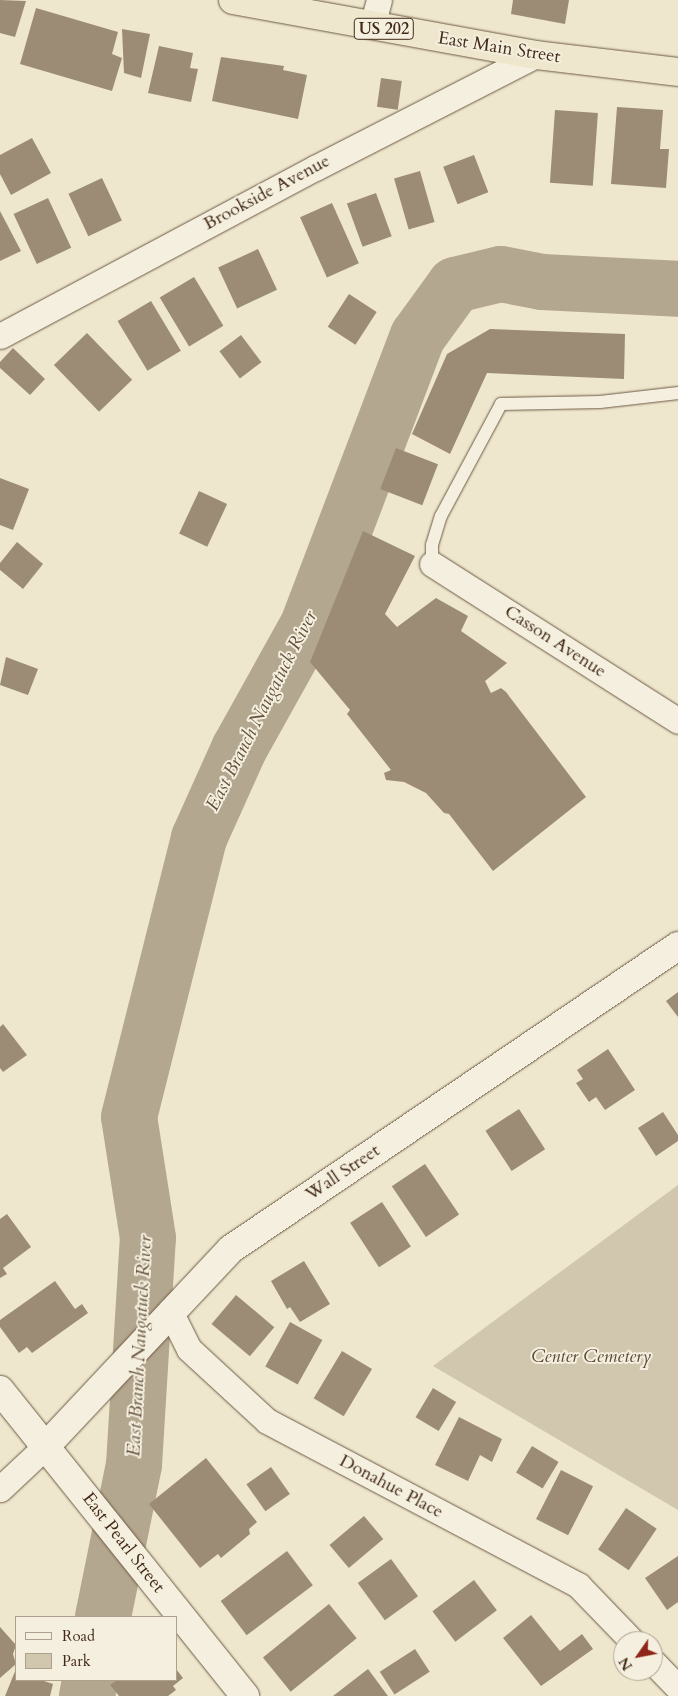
<!DOCTYPE html>
<html>
<head>
<meta charset="utf-8">
<style>
  body { margin:0 }
  #map { position:relative; width:678px; height:1696px; overflow:hidden; background:#eee7cd; font-family:Cardo,serif }
  div>[style] { position:absolute }
  .green>* { inset:0; background:#d1c7ae }
  .river>* { height:56px; margin:-28px; padding:0 28px; transform-origin:28px; border-radius:28px; background:#b4a78f }
  .building>* { inset:0; background:#9c8c76; transform-origin:0 0 }
  .roads { filter:drop-shadow(0 0 1px #6e5945) drop-shadow(0 0 1px #6e5945) }
  .service>* { height:12px; margin:-6px; padding:0 6px; transform-origin:6px; border-radius:6px; background:#f4efde }
  .minor>* { height:25px; margin:-12.5px; padding:0 12.5px; transform-origin:12.5px; border-radius:12.5px; background:#f4efde }
  .tertiary>* { height:28px; margin:-14px; padding:0 14px; transform-origin:14px; border-radius:14px; background:#f4efde }
  .trunk>* { height:28px; margin:-14px; padding:0 14px; transform-origin:14px; border-radius:14px; background:#eee7cd }
  span { translate:-50% -50%; white-space:nowrap; text-align:center; line-height:1.15; -webkit-text-stroke:4px #f4efde; paint-order:stroke }
  .shield-label span { padding:1px 4px; background:#f4efde; border:1px solid; border-radius:4px; -webkit-text-stroke-width:0 }
  .shield-label { font-size:16px; color:#432a18; font-weight:700 }
  .street-label { font-size:18px; color:#432a18 }
  .park-label { font-size:18px; color:#5f4936; font-style:italic }
  .water-label { font-size:19px; color:#65503c; font-style:italic }
  .legend { position:absolute; left:15px; top:1616px; width:162px; height:65px; box-sizing:border-box; background:#f4efde; border:1px solid #ada08f; margin:0; padding:6px 9px; list-style:none; font-size:15px; color:#432a18 }
  .legend li { display:flex; align-items:center; gap:10px; height:25px }
  .legend b { width:25px; border:1px solid #ada08f }
  .north { position:absolute; left:613px; top:1631px; width:50px; height:50px; box-sizing:border-box; background:#f4efde; border:1px solid #ada08f; border-radius:50%; rotate:237deg; font-size:14px; font-weight:700; line-height:20px; text-align:center; color:#432a18 }
  .north::after { content:''; display:block; margin:auto; width:18px; height:22px; background:#8f2418; clip-path:polygon(50% 0,100% 100%,50% 72%,0 100%) }
</style>
</head>
<body>
<div id="map">
  <div class="green">
    <i style="clip-path:polygon(678px 1185px,678px 1510px,433px 1366px)"></i>
  </div>
  <div class="river">
    <i style="left:103px;top:1617px;width:155px;rotate:-78.5deg"></i>
    <i style="left:134px;top:1465px;width:227px;rotate:-86.5deg"></i>
    <i style="left:148px;top:1238px;width:122px;rotate:-98.9deg"></i>
    <i style="left:129px;top:1117px;width:288px;rotate:-75.9deg"></i>
    <i style="left:199px;top:838px;width:98px;rotate:-65.8deg"></i>
    <i style="left:239px;top:749px;width:142px;rotate:-60.9deg"></i>
    <i style="left:308px;top:625px;width:309px;rotate:-69.2deg"></i>
    <i style="left:418px;top:336px;width:63px;rotate:-54deg"></i>
    <i style="left:455px;top:285px;width:47px;rotate:-13.4deg"></i>
    <i style="left:501px;top:274px;width:42px;rotate:11deg"></i>
    <i style="left:542px;top:282px;width:136px;rotate:2.9deg"></i>
    <i style="left:87px;top:1696px;width:16px;rotate:-79deg"></i>
  </div>
  <div class="building">
    <i style="clip-path:polygon(0 0,26px 1px,15px 37px,0 33px)"></i>
    <i style="clip-path:polygon(513px 0,569px 0,565px 24px,511px 14px)"></i>
    <i style="clip-path:polygon(36px 8px,118px 32px,112px 54px,122px 58px,112px 91px,20px 64px)"></i>
    <i style="clip-path:polygon(122px 29px,150px 34px,141px 78px,124px 73px)"></i>
    <i style="clip-path:polygon(159px 46px,193px 53px,190px 68px,198px 69px,191px 102px,148px 93px)"></i>
    <i style="clip-path:polygon(221px 57px,284px 66px,283px 70px,307px 75px,298px 119px,212px 101px)"></i>
    <i style="left:381px;top:78px;width:21px;height:29px;rotate:8deg"></i>
    <i style="clip-path:polygon(617px 107px,663px 110px,660px 149px,669px 149px,666px 188px,611px 184px)"></i>
    <i style="left:555px;top:110px;width:43px;height:73px;rotate:4deg"></i>
    <i style="clip-path:polygon(32px 138px,51px 173px,11px 195px,0 174px,0 155px)"></i>
    <i style="left:474px;top:155px;width:40px;height:33px;rotate:69deg"></i>
    <i style="left:420px;top:171px;width:53px;height:27px;rotate:74deg"></i>
    <i style="left:102px;top:178px;width:47px;height:37px;rotate:65deg"></i>
    <i style="left:376px;top:193px;width:46px;height:31px;rotate:70deg"></i>
    <i style="left:48px;top:198px;width:55px;height:38px;rotate:65deg"></i>
    <i style="left:332px;top:203px;width:66px;height:35px;rotate:66deg"></i>
    <i style="clip-path:polygon(0 211px,21px 251px,0 261px)"></i>
    <i style="left:258px;top:249px;width:45px;height:44px;rotate:65deg"></i>
    <i style="left:194px;top:277px;width:57px;height:40px;rotate:59deg"></i>
    <i style="left:349px;top:294px;width:33px;height:39px;rotate:33deg"></i>
    <i style="left:151px;top:301px;width:58px;height:39px;rotate:59deg"></i>
    <i style="clip-path:polygon(490px 329px,625px 334px,624px 379px,487px 373px,450px 454px,412px 434px,447px 354px)"></i>
    <i style="left:87px;top:333px;width:65px;height:46px;rotate:46deg"></i>
    <i style="left:241px;top:335px;width:34px;height:27px;rotate:53deg"></i>
    <i style="clip-path:polygon(13px 348px,45px 379px,30px 395px,0 368px,0 362px)"></i>
    <i style="left:396px;top:448px;width:45px;height:44px;rotate:21deg"></i>
    <i style="clip-path:polygon(0 478px,29px 489px,13px 530px,0 525px)"></i>
    <i style="left:199px;top:491px;width:31px;height:47px;rotate:25deg"></i>
    <i style="clip-path:polygon(363px 531px,415px 556px,385px 614px,397px 627px,436px 598px,468px 616px,461px 631px,507px 663px,485px 681px,491px 693px,501px 688px,506px 692px,586px 797px,493px 871px,449px 814px,444px 813px,426px 793px,404px 782px,386px 780px,384px 773px,391px 770px,347px 714px,350px 710px,310px 662px)"></i>
    <i style="clip-path:polygon(17px 542px,43px 564px,23px 589px,0 570px,0 563px)"></i>
    <i style="clip-path:polygon(6px 657px,38px 669px,28px 695px,0 685px)"></i>
    <i style="clip-path:polygon(678px 992px,678px 1017px,666px 1001px)"></i>
    <i style="clip-path:polygon(3px 1024px,27px 1055px,3px 1072px,0 1068px,0 1027px)"></i>
    <i style="clip-path:polygon(608px 1049px,635px 1090px,605px 1110px,596px 1097px,589px 1102px,576px 1083px,583px 1079px,577px 1070px)"></i>
    <i style="left:519px;top:1109px;width:48px;height:40px;rotate:57deg"></i>
    <i style="clip-path:polygon(663px 1112px,678px 1135px,678px 1141px,656px 1156px,638px 1128px)"></i>
    <i style="left:425px;top:1164px;width:61px;height:40px;rotate:56deg"></i>
    <i style="left:382px;top:1202px;width:53px;height:38px;rotate:57deg"></i>
    <i style="clip-path:polygon(7px 1214px,31px 1247px,3px 1268px,7px 1274px,0 1278px,0 1219px)"></i>
    <i style="clip-path:polygon(304px 1261px,330px 1304px,300px 1322px,290px 1307px,287px 1309px,271px 1281px)"></i>
    <i style="clip-path:polygon(55px 1281px,75px 1309px,82px 1304px,88px 1313px,32px 1353px,27px 1347px,19px 1353px,0 1327px,0 1320px)"></i>
    <i style="left:236px;top:1295px;width:50px;height:38px;rotate:40deg"></i>
    <i style="left:290px;top:1322px;width:37px;height:51px;rotate:29deg"></i>
    <i style="left:342px;top:1351px;width:35px;height:55px;rotate:31deg"></i>
    <i style="left:433px;top:1388px;width:27px;height:34px;rotate:31deg"></i>
    <i style="clip-path:polygon(459px 1417px,502px 1439px,492px 1462px,480px 1455px,468px 1481px,435px 1465px)"></i>
    <i style="left:532px;top:1446px;width:31px;height:31px;rotate:31deg"></i>
    <i style="clip-path:polygon(206px 1458px,257px 1522px,249px 1529px,250px 1534px,221px 1558px,218px 1554px,200px 1568px,149px 1504px)"></i>
    <i style="left:271px;top:1467px;width:33px;height:30px;rotate:55deg"></i>
    <i style="left:561px;top:1470px;width:36px;height:55px;rotate:27deg"></i>
    <i style="left:626px;top:1508px;width:37px;height:50px;rotate:34deg"></i>
    <i style="left:364px;top:1516px;width:30px;height:45px;rotate:50deg"></i>
    <i style="left:287px;top:1551px;width:43px;height:83px;rotate:53deg"></i>
    <i style="clip-path:polygon(678px 1556px,678px 1602px,667px 1610px,645px 1578px)"></i>
    <i style="left:391px;top:1559px;width:46px;height:41px;rotate:54deg"></i>
    <i style="left:474px;top:1580px;width:38px;height:52px;rotate:53deg"></i>
    <i style="left:329px;top:1604px;width:44px;height:85px;rotate:51deg"></i>
    <i style="clip-path:polygon(531px 1615px,560px 1651px,582px 1634px,593px 1649px,541px 1686px,503px 1638px)"></i>
    <i style="clip-path:polygon(0 1627px,16px 1645px,13px 1654px,16px 1664px,0 1678px)"></i>
    <i style="left:415px;top:1649px;width:27px;height:42px;rotate:57deg"></i>
    <i style="clip-path:polygon(16px 1669px,16px 1680px,41px 1680px,53px 1684px,50px 1696px,5px 1696px)"></i>
    <i style="clip-path:polygon(176px 1669px,183px 1678px,173px 1686px,176px 1690px,168px 1696px,119px 1696px,110px 1685px,117px 1680px,176px 1680px)"></i>
    <i style="clip-path:polygon(368px 1669px,388px 1696px,333px 1696px)"></i>
  </div>
  <div class="roads">
    <div class="service">
      <i style="left:432px;top:564px;width:19px;rotate:-90deg"></i>
      <i style="left:432px;top:545px;width:30px;rotate:-73deg"></i>
      <i style="left:441px;top:516px;width:127px;rotate:-61.8deg"></i>
      <i style="left:501px;top:404px;width:99px;rotate:-1.2deg"></i>
      <i style="left:600px;top:402px;width:79px;rotate:-6.6deg"></i>
    </div>
    <div class="minor">
      <i style="left:372px;top:26px;width:27px;rotate:-75deg"></i>
      <i style="left:0;top:336px;width:357px;rotate:-28.1deg"></i>
      <i style="left:315px;top:168px;width:248px;rotate:-27.1deg"></i>
      <i style="left:432px;top:564px;width:292px;rotate:32.5deg"></i>
      <i style="left:170px;top:1311px;width:42px;rotate:63.4deg"></i>
      <i style="left:189px;top:1349px;width:106px;rotate:42.7deg"></i>
      <i style="left:267px;top:1421px;width:352px;rotate:27.8deg"></i>
      <i style="left:578px;top:1585px;width:78px;rotate:46deg"></i>
      <i style="left:0;top:1489px;width:63px;rotate:-43.1deg"></i>
      <i style="left:653px;top:1662px;width:36px;rotate:46deg"></i>
    </div>
    <div class="tertiary">
      <i style="left:0;top:1390px;width:392px;rotate:51.3deg"></i>
      <i style="left:46px;top:1446px;width:270px;rotate:-46.8deg"></i>
      <i style="left:231px;top:1249px;width:540px;rotate:-34.13deg"></i>
    </div>
    <div class="trunk">
      <i style="left:233px;top:0;width:308px;rotate:10.3deg"></i>
      <i style="left:536px;top:55px;width:143px;rotate:6.8deg"></i>
    </div>
  </div>
  <div class="shield-label">
    <span style="left:384px;top:29px">US 202</span>
  </div>
  <div class="street-label">
    <span style="left:499px;top:48px;rotate:9deg">East Main Street</span>
    <span style="left:267px;top:193px;rotate:-28deg">Brookside Avenue</span>
    <span style="left:555px;top:642px;rotate:33deg">Casson Avenue</span>
    <span style="left:343px;top:1173px;rotate:-34deg">Wall Street</span>
    <span style="left:391px;top:1487px;rotate:28deg">Donahue Place</span>
    <span style="left:123px;top:1543px;rotate:52deg">East Pearl Street</span>
  </div>
  <div class="park-label">
    <span style="left:591px;top:1357px">Center Cemetery</span>
  </div>
  <div class="water-label">
    <span style="left:262px;top:711px;rotate:-63deg">East Branch Naugatuck River</span>
    <span style="left:140px;top:1346px;rotate:-87deg">East Branch Naugatuck River</span>
  </div>
  <ul class="legend">
  <li><b style="height:6px;background:#f4efde"></b>Road</li>
  <li><b style="height:14px;background:#d1c7ae"></b>Park</li>
  </ul>
  <div class="north">N</div>
</div>
</body>
</html>
